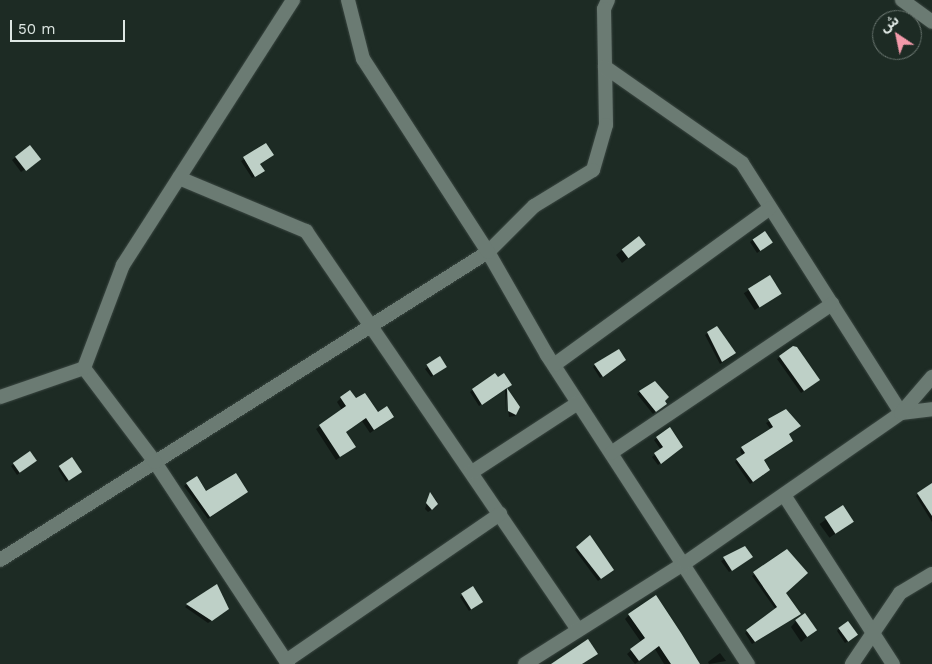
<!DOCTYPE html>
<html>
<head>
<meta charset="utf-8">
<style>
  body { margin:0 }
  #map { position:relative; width:932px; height:664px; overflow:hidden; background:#1d2b24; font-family:"Work Sans","Noto Sans Arabic",sans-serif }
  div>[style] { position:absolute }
  .shadow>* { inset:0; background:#0007; transform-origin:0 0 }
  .building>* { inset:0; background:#bed0c7; transform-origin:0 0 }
  .roads { filter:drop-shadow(0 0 1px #3a4641) drop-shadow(0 0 1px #3a4641) }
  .minor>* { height:14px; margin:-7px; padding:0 7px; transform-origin:7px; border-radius:7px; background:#6b7b73 }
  span { translate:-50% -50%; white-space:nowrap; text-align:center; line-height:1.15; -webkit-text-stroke:5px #1d2b24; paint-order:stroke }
  .north { position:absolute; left:872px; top:10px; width:50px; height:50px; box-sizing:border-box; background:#1d2b24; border:1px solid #6a7670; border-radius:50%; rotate:326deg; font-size:14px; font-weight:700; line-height:20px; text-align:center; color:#dee7e3 }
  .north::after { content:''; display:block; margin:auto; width:18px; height:22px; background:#f39aaa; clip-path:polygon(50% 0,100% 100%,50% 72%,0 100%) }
  .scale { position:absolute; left:10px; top:20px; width:115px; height:22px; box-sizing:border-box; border:2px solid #dee7e3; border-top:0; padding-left:6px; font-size:15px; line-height:18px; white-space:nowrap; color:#dee7e3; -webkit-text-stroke:4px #1d2b24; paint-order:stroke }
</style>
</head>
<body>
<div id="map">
  <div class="shadow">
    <i style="clip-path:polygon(266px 145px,272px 155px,259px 164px,261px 173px,252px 178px,241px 161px)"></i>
    <i style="clip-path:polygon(30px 146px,37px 161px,21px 172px,12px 160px)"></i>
    <i style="clip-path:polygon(753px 240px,771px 243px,757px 253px,750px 242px)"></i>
    <i style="clip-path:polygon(644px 245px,622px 263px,616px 255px,622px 250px)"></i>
    <i style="left:769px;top:277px;width:20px;height:30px;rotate:57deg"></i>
    <i style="clip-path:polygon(708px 333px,732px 356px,720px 364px,705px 335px)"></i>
    <i style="clip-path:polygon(797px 348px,816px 382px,801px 393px,777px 359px)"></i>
    <i style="clip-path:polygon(440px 358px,443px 369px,431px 377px,425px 369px)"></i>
    <i style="clip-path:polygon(622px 362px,600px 378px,593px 367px,595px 365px)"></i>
    <i style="clip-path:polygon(495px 375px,519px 407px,515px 416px,509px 417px,506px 393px,506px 414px,505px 389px,479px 406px,470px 392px)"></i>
    <i style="clip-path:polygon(655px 382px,663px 406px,653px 414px,637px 394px)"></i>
    <i style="clip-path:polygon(341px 398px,356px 400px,389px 420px,370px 433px,362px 421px,345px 432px,354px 447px,336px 460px,316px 429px,342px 410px,337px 402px)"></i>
    <i style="clip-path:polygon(786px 411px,787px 434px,792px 441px,762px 461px,766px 473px,750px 484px,735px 462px,742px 455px,740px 450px,771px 430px,766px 423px)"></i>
    <i style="clip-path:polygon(657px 438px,679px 449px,658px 465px,652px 457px,661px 450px,654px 440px)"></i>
    <i style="clip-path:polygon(29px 453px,32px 463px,17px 475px,11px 466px)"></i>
    <i style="clip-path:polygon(60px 467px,78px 474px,66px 482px,58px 469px)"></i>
    <i style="clip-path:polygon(196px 478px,206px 493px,244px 494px,208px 519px,184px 486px)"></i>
    <i style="clip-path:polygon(430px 493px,437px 501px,436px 507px,428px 512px,425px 509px)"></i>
    <i style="clip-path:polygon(918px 494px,932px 494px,932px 522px,916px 496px)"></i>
    <i style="left:843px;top:507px;width:17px;height:29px;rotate:54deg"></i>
    <i style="clip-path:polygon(590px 537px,610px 572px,598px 581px,575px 550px)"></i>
    <i style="clip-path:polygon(745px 548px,749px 559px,729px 572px,721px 561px)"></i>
    <i style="clip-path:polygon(787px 551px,785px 593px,797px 616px,752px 644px,745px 633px,776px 610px,752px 576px)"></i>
    <i style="clip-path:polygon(217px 585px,225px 611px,208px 623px,185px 607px)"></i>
    <i style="clip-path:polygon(472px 588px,479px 604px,469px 611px,460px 597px)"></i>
    <i style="clip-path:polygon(629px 615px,699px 664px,664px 664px,655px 649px,635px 664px,627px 654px,641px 642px,625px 619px)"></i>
    <i style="clip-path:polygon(796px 621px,815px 630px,801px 642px,791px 627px)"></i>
    <i style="clip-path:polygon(839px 628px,854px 637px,845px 643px,837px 631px)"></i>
    <i style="clip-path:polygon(720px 653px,726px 661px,709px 664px,708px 662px)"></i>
  </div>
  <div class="building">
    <i style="clip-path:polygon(266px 143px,274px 155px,260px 164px,265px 171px,255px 177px,243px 157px)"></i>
    <i style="left:30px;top:145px;width:18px;height:19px;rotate:52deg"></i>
    <i style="left:765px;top:231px;width:14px;height:15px;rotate:56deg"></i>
    <i style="left:639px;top:236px;width:11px;height:22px;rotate:52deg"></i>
    <i style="left:770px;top:275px;width:22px;height:26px;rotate:58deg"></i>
    <i style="clip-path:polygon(717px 326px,736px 353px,722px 362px,707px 332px)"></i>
    <i style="clip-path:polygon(793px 346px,797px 347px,820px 380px,804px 391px,779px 356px)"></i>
    <i style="clip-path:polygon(619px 349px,626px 360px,603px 377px,594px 364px)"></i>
    <i style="left:440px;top:356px;width:13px;height:16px;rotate:58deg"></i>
    <i style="clip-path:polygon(495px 373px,498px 377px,504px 373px,512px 385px,507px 388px,520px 407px,516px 415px,508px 411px,507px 388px,482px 405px,472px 389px)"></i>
    <i style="clip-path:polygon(655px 381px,669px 397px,665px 401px,667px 404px,656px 412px,639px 391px)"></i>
    <i style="clip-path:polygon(350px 390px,356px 398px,365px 393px,378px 412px,387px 406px,394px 417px,374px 430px,366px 418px,346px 432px,356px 447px,340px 457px,319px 425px,346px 406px,340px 397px)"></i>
    <i style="clip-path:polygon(786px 409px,801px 426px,789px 434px,793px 441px,764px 460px,770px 470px,753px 482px,736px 459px,745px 453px,741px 447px,773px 427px,768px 419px)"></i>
    <i style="clip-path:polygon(670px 427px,683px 447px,661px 464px,654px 453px,663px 447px,656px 437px)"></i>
    <i style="left:30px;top:451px;width:12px;height:21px;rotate:55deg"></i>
    <i style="left:72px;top:457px;width:18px;height:16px;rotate:56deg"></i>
    <i style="clip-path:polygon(236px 473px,248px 492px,210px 517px,186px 483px,197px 476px,206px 491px)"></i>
    <i style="clip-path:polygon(932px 483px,932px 516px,917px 493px)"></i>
    <i style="clip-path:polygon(430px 492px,438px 504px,432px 510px,426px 503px)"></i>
    <i style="left:843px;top:505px;width:20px;height:22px;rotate:57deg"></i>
    <i style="clip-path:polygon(590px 535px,614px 570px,601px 579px,576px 547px)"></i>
    <i style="clip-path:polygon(745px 546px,753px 557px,732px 571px,723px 557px)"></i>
    <i style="clip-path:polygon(787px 549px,808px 573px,786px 593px,801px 614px,755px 642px,746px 630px,777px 607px,753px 572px)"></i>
    <i style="clip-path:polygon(217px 584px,229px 609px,212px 621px,186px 604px)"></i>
    <i style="left:473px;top:586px;width:19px;height:14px;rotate:58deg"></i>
    <i style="clip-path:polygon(656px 595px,681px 633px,700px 664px,671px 664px,659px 646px,639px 661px,630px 649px,645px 638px,628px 614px)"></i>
    <i style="left:805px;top:613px;width:21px;height:12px;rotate:55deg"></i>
    <i style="left:848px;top:621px;width:17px;height:12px;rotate:54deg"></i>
    <i style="clip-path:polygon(588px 639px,598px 654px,582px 664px,551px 664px)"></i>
  </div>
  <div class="roads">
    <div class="minor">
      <i style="left:608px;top:0;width:10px;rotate:114deg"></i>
      <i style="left:604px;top:9px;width:116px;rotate:89deg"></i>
      <i style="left:606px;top:125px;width:47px;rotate:106.1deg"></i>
      <i style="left:593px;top:170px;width:69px;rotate:148.6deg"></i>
      <i style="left:534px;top:206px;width:65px;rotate:135deg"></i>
      <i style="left:488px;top:252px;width:119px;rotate:60.2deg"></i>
      <i style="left:547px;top:355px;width:369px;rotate:57deg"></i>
      <i style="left:902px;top:0;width:37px;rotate:36deg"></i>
      <i style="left:605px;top:67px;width:167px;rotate:35deg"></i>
      <i style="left:742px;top:163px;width:296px;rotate:57.5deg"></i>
      <i style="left:901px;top:413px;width:31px;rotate:-7deg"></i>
      <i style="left:179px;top:178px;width:138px;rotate:22.7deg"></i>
      <i style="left:306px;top:231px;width:483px;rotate:55.7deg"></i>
      <i style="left:554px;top:365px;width:267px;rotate:-36deg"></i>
      <i style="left:0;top:397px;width:89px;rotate:-19deg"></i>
      <i style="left:611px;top:453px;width:267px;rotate:-34deg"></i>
      <i style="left:472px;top:472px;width:126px;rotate:-33.1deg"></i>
      <i style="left:784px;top:495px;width:201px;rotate:57.2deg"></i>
      <i style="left:0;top:560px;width:577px;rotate:-32.26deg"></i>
      <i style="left:488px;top:252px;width:230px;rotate:-122.9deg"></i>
      <i style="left:363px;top:59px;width:61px;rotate:-104.3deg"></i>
      <i style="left:286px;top:661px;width:260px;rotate:-34.5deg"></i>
      <i style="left:288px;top:664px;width:242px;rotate:-123.4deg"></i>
      <i style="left:155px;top:462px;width:118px;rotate:-127.1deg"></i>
      <i style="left:84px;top:368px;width:110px;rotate:-69.3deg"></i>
      <i style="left:123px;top:265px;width:315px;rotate:-57.3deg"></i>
      <i style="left:525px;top:664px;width:189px;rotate:-32.3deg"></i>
      <i style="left:685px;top:563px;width:263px;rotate:-34.8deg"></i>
      <i style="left:901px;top:413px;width:48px;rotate:-49.3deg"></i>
      <i style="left:852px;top:664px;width:86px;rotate:-55.9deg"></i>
      <i style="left:900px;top:593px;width:37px;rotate:-31deg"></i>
    </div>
  </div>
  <div class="north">ش</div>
  <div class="scale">50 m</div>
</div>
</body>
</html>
